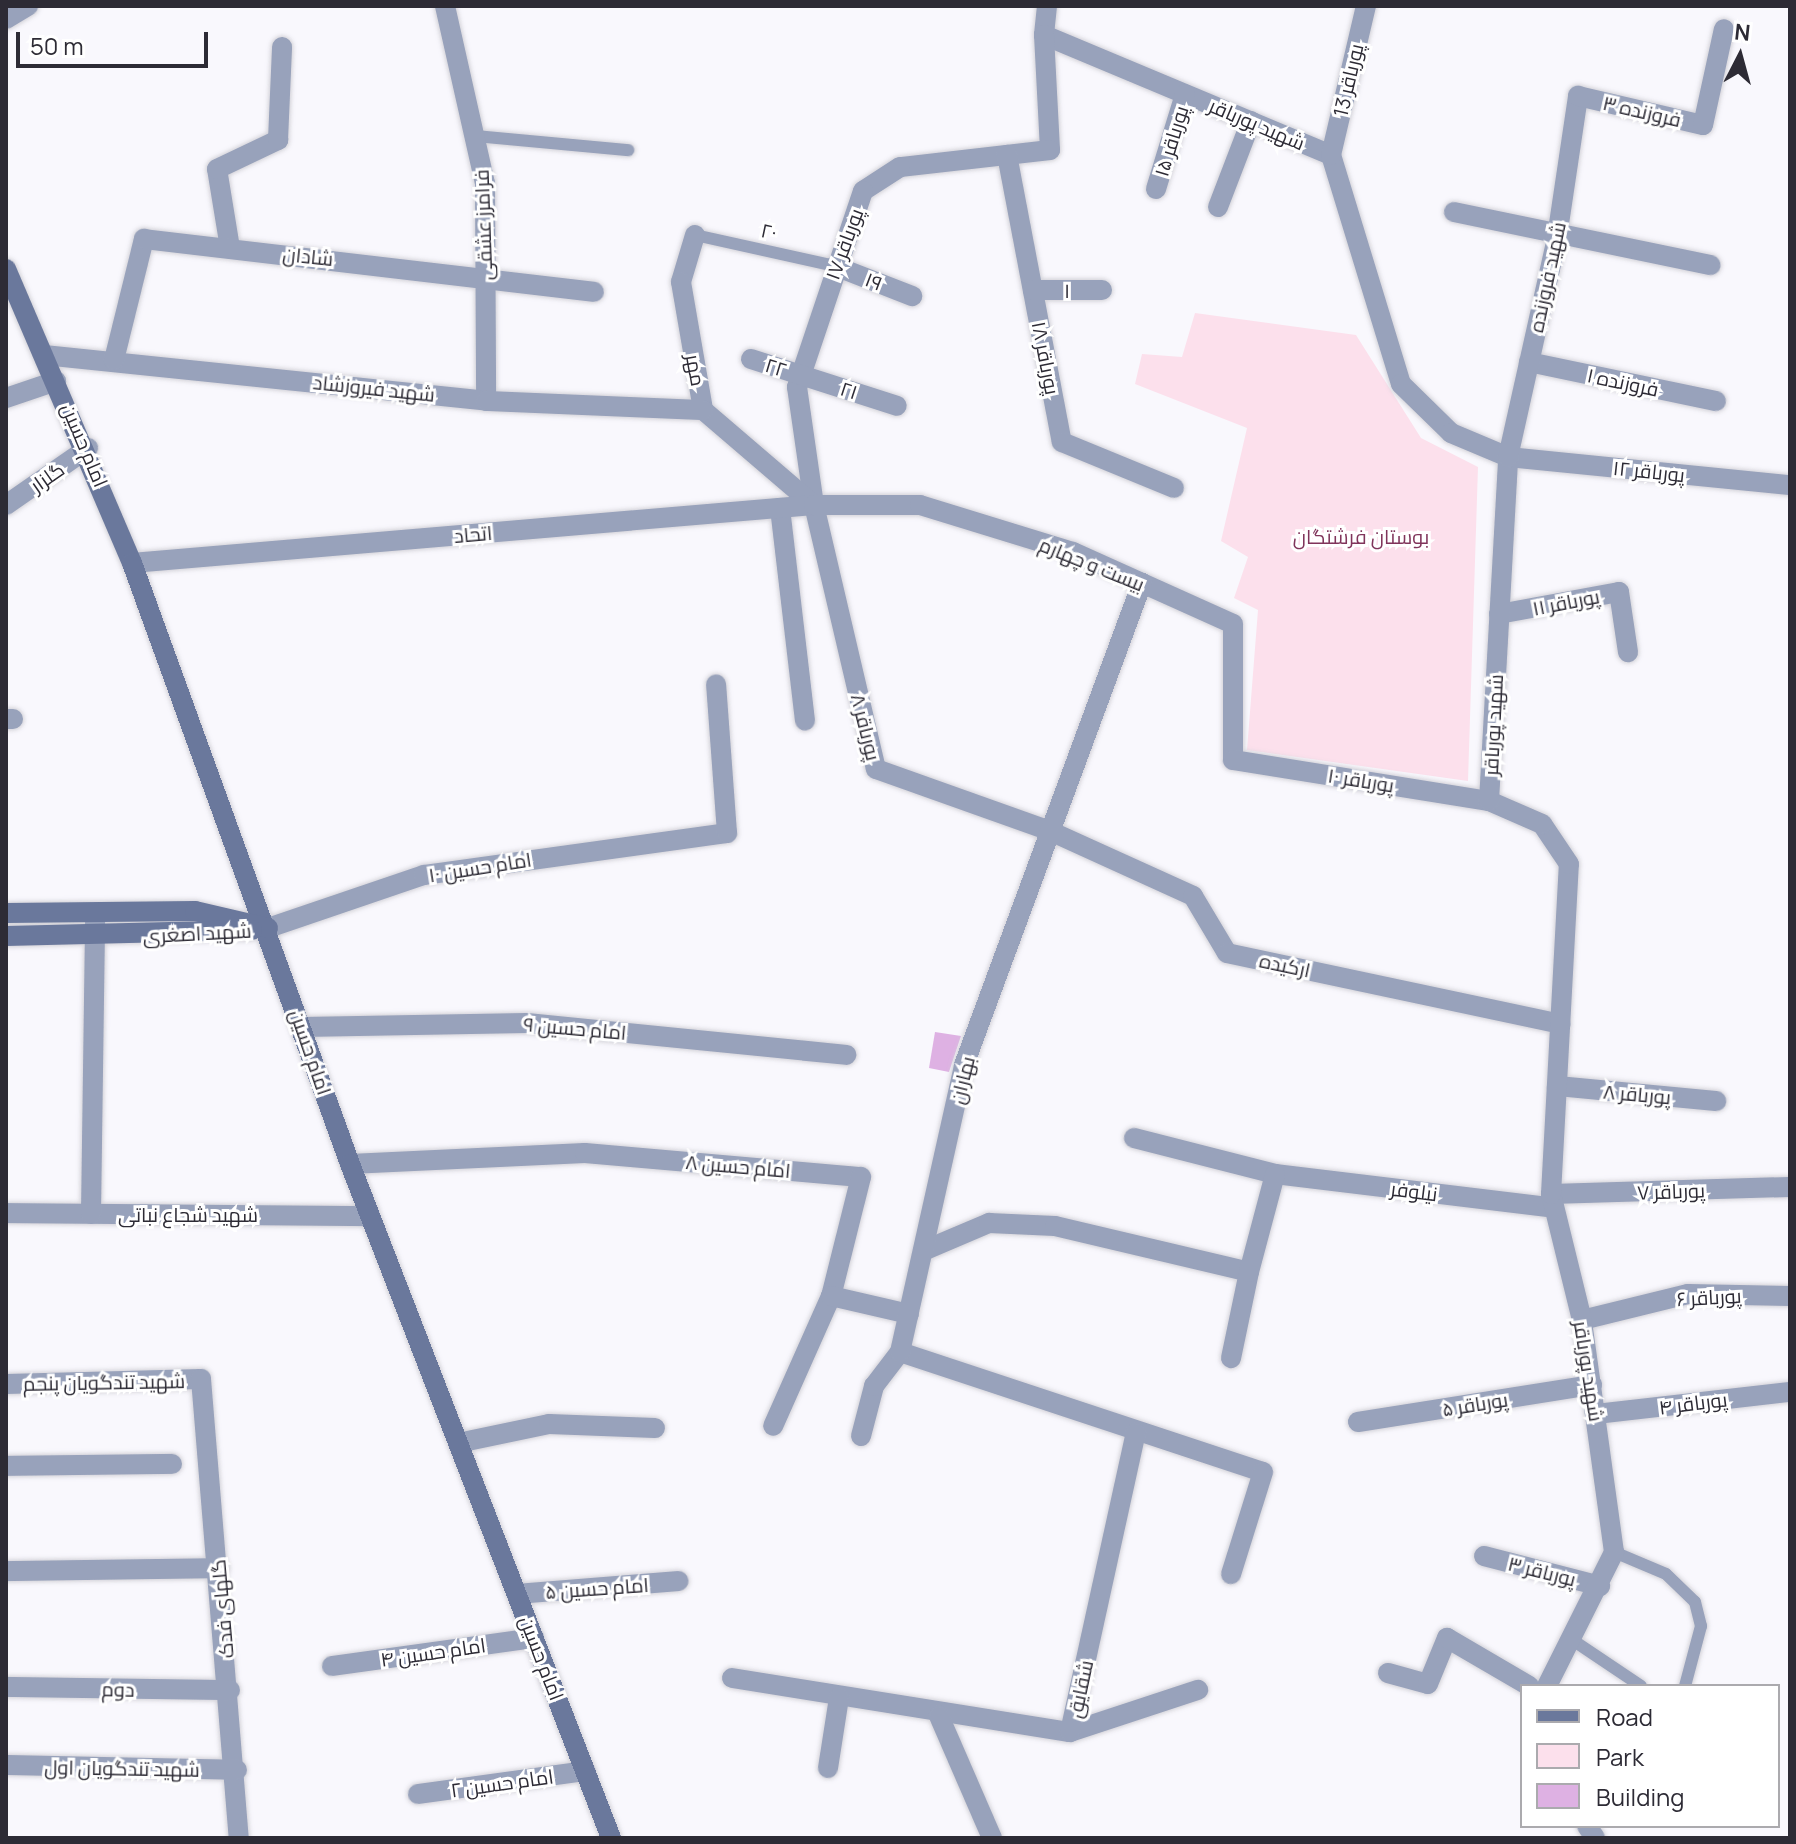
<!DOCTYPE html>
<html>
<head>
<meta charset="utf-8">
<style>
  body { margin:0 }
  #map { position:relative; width:1796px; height:1844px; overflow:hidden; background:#f9f8fd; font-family:Manrope,Cairo,sans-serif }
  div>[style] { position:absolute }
  .green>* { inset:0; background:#fce0ec }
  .building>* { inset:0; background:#deb1e3 }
  .roads { filter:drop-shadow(0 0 2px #d4d3d9) drop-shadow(0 0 2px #d4d3d9) }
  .lane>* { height:12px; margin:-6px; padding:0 6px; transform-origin:6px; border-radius:6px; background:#98a2bb }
  .street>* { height:20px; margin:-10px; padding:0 10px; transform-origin:10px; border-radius:10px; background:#98a2bb }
  .secondary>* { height:20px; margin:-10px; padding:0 10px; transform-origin:10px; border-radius:10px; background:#6a789c }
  span { translate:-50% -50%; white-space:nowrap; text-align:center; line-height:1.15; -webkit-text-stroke:6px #fff; paint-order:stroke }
  .street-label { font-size:20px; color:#2d2b35 }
  .park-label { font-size:20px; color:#80345b }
  .frame { position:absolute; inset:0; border:8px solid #2d2b35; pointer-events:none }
  .legend { position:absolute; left:1520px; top:1684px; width:260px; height:144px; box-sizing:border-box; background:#fff; border:2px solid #abaaae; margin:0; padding:10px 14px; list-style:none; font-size:24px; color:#2d2b35 }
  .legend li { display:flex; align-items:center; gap:16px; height:40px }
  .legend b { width:40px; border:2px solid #abaaae }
  .north { position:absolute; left:1700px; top:16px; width:80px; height:80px; -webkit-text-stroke:6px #fff; paint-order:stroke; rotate:6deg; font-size:22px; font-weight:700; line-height:32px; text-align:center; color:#2d2b35 }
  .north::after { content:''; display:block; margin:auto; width:28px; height:36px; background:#2d2b35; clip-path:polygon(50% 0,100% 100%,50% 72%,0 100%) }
  .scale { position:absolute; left:16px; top:32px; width:192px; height:36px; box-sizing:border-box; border:4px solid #2d2b35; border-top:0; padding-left:10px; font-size:24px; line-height:28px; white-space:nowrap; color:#2d2b35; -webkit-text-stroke:6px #fff; paint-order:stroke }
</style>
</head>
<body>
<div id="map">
  <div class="green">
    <i style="clip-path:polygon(1195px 313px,1356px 335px,1421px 438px,1478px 467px,1468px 781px,1247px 750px,1258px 610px,1234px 598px,1248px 557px,1221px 541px,1247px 428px,1135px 384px,1142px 354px,1182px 357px)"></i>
  </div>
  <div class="building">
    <i style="clip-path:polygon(935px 1032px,961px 1036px,949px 1072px,929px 1068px)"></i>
  </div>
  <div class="roads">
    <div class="lane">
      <i style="left:476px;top:136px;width:153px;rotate:5.3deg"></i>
      <i style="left:695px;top:235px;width:143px;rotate:12.5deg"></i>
      <i style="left:1614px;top:1552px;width:56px;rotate:22.9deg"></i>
      <i style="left:1666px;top:1574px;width:40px;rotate:44deg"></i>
      <i style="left:1695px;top:1602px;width:25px;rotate:76deg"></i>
      <i style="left:1701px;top:1626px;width:62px;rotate:104.9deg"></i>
      <i style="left:1568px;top:1637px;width:88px;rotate:33.9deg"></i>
    </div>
    <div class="street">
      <i style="left:445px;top:6px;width:181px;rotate:77.3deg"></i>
      <i style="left:485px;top:183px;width:218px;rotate:89.7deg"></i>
      <i style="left:1047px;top:6px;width:29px;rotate:96deg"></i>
      <i style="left:1044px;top:35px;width:311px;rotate:22.7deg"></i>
      <i style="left:1331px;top:155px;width:239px;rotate:73deg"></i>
      <i style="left:1401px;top:384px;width:70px;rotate:44.4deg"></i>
      <i style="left:1451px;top:433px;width:62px;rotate:22.8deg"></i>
      <i style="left:1508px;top:457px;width:283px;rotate:5.7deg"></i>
      <i style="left:6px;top:19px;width:26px;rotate:-31deg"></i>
      <i style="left:1044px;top:35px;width:115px;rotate:87deg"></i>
      <i style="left:1050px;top:150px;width:151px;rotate:173.5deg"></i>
      <i style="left:900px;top:167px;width:44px;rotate:147deg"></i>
      <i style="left:863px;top:191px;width:207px;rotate:108.6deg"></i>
      <i style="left:797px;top:387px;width:119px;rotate:81.8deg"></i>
      <i style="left:814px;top:505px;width:271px;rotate:76.8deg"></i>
      <i style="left:876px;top:769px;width:185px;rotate:19.6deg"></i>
      <i style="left:1050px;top:831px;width:157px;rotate:24.4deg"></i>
      <i style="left:1193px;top:896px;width:66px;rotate:59.2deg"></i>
      <i style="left:1227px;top:953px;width:341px;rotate:12deg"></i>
      <i style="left:1007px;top:155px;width:292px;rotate:79.2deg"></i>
      <i style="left:1062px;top:442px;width:121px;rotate:22.3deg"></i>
      <i style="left:1331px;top:155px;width:153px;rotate:-76.8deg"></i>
      <i style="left:1156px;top:189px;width:99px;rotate:-73deg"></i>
      <i style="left:1218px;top:207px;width:92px;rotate:-69deg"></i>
      <i style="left:1454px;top:212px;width:262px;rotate:11.7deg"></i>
      <i style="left:695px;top:235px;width:49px;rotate:106.6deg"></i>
      <i style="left:681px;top:282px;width:130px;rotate:80.2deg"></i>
      <i style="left:703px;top:410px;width:146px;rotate:40.6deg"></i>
      <i style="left:230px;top:248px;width:80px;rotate:-99.3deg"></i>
      <i style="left:217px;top:169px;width:68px;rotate:-25.4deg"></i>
      <i style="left:278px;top:140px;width:93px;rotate:-87.5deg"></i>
      <i style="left:835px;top:266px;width:83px;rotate:21.3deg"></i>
      <i style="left:1033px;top:290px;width:69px"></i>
      <i style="left:44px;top:355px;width:444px;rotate:5.9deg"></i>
      <i style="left:486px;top:401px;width:217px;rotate:2.4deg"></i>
      <i style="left:751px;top:359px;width:153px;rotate:17.8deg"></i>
      <i style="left:114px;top:360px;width:125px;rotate:-76.1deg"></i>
      <i style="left:144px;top:239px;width:453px;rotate:6.7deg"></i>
      <i style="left:1529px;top:362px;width:191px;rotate:11.8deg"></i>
      <i style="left:6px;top:398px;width:53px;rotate:-18.8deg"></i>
      <i style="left:6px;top:505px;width:100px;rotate:-34.8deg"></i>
      <i style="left:780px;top:508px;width:214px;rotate:83.3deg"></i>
      <i style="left:132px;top:563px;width:684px;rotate:-4.86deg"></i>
      <i style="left:814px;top:505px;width:106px"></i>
      <i style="left:920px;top:505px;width:160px;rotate:17.1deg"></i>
      <i style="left:1073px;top:552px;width:175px;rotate:24.2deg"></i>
      <i style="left:1233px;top:624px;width:136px;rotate:90deg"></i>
      <i style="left:1233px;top:760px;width:259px;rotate:9.1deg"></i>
      <i style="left:1499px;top:614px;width:122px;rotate:-10.4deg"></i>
      <i style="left:1619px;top:592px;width:61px;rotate:81.5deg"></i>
      <i style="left:6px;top:719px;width:7px"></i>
      <i style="left:268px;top:928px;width:165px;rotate:-18.8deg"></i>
      <i style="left:424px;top:875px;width:306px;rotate:-7.9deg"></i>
      <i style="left:727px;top:833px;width:149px;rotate:-94.2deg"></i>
      <i style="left:302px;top:1027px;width:225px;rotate:-1deg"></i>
      <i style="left:527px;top:1023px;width:321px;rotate:5.7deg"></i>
      <i style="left:1557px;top:1086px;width:160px;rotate:5.4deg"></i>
      <i style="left:1134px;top:1138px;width:146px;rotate:14.3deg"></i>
      <i style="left:1275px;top:1174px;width:281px;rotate:6.9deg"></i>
      <i style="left:350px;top:1164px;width:235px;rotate:-2.7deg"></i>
      <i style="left:585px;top:1153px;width:277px;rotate:5deg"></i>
      <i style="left:861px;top:1177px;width:123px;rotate:104.1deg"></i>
      <i style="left:831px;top:1296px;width:142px;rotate:114deg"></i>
      <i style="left:1551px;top:1194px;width:239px;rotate:-1.7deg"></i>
      <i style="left:6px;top:1213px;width:364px;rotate:0.5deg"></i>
      <i style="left:91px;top:1214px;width:298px;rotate:-89.2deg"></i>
      <i style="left:923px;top:1251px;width:72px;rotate:-23deg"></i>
      <i style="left:989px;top:1223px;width:66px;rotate:2.6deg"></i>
      <i style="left:1055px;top:1226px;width:199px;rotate:13.3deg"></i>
      <i style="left:1249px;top:1272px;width:88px;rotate:101.8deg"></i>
      <i style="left:1249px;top:1272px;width:101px;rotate:-75.1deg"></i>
      <i style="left:831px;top:1296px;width:80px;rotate:13deg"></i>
      <i style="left:1582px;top:1320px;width:109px;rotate:-13.8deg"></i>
      <i style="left:1688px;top:1294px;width:102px;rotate:1.1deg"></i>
      <i style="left:900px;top:1352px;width:382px;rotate:18.3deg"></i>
      <i style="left:1263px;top:1472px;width:107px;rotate:107.4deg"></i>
      <i style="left:6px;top:1384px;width:195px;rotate:-1.5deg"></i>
      <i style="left:201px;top:1379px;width:461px;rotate:85.3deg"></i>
      <i style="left:1596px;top:1414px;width:195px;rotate:-6.5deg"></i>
      <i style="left:1358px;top:1422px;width:237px;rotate:-9deg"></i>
      <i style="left:861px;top:1436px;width:52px;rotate:-75.4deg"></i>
      <i style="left:874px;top:1386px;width:43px;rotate:-52.6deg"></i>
      <i style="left:900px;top:1352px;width:294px;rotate:-77.4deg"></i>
      <i style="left:964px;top:1065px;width:514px;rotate:-69.73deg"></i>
      <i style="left:458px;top:1443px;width:93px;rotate:-11.8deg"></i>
      <i style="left:549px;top:1424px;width:106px;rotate:2.2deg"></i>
      <i style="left:6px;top:1466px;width:166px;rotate:-0.7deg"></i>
      <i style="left:1484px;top:1556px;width:120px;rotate:14.5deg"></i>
      <i style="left:6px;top:1571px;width:213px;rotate:-0.8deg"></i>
      <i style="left:517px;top:1594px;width:162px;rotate:-4.6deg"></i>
      <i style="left:332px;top:1666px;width:204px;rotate:-7.9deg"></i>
      <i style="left:1388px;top:1673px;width:41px;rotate:15.4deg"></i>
      <i style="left:1428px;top:1684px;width:50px;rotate:-67.6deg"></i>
      <i style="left:1447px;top:1638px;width:95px;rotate:30.3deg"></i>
      <i style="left:732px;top:1678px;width:342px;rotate:9.1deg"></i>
      <i style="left:1070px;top:1732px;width:135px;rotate:-18.2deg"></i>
      <i style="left:1547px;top:1686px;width:150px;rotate:-63.4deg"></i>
      <i style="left:1614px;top:1552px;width:234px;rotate:-97.9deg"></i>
      <i style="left:1582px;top:1320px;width:130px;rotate:-103.8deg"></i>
      <i style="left:1551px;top:1194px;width:330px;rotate:-86.9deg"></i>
      <i style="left:1569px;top:864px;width:48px;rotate:-124deg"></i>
      <i style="left:1542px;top:824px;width:58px;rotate:-156.5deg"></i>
      <i style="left:1489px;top:801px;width:345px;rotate:-86.8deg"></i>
      <i style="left:1508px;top:457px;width:225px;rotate:-77.4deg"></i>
      <i style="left:1557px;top:237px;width:143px;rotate:-81.5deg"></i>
      <i style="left:1578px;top:96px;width:128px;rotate:13.1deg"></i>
      <i style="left:1703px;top:125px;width:98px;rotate:-77.7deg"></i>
      <i style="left:6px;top:1687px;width:224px;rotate:0.8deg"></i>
      <i style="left:939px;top:1716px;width:133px;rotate:66.5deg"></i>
      <i style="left:1070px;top:1732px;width:306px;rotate:-77.6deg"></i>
      <i style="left:6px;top:1765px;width:231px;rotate:1.2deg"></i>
      <i style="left:828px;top:1768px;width:71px;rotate:-81.1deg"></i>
      <i style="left:418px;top:1794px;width:169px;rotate:-7.8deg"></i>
      <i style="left:1587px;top:1826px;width:14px;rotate:56deg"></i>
    </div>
    <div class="secondary">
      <i style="left:6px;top:269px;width:320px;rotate:66.8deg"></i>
      <i style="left:132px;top:563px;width:639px;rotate:70.06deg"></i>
      <i style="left:350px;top:1164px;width:723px;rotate:68.83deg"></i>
      <i style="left:6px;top:913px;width:189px;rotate:-0.6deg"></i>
      <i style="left:195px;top:911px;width:75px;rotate:13.1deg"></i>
      <i style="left:6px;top:936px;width:246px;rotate:-1.4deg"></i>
    </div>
  </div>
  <div class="street-label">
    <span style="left:1348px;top:80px;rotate:-77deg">پورباقر 13</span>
    <span style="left:1642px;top:111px;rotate:13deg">فروزنده ۳</span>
    <span style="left:1257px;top:124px;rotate:23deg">شهید پورباقر</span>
    <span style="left:1171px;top:141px;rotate:-73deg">پورباقر ۱۵</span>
    <span style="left:483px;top:225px;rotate:-92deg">فرامرز عشقی</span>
    <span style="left:769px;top:231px;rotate:12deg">۲۰</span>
    <span style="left:844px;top:244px;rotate:-70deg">پورباقر ۱۷</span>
    <span style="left:308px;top:256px;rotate:6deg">شادان</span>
    <span style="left:1547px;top:277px;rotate:-78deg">شهید فروزنده</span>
    <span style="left:874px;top:281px;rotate:21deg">۱۹</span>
    <span style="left:1067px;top:290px">۱</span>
    <span style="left:1046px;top:358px;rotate:79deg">پورباقر ۱۸</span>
    <span style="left:776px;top:367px;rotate:17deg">۲۲</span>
    <span style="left:696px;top:370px;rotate:80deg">مهر</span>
    <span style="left:1623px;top:382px;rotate:12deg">فروزنده ۱</span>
    <span style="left:374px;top:388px;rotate:6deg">شهید فیروزشاد</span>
    <span style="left:849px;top:390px;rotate:18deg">۲۱</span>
    <span style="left:85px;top:445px;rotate:67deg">امام حسین</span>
    <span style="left:1649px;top:471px;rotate:6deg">پورباقر ۱۲</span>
    <span style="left:47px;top:477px;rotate:-35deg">گلزار</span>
    <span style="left:473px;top:534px;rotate:-5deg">اتحاد</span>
    <span style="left:1092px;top:564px;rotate:22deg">بیست و چهارم</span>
    <span style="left:1566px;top:602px;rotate:-11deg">پورباقر ۱۱</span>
    <span style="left:1493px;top:725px;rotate:-87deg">شهید پورباقر</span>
    <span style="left:866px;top:727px;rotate:76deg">پورباقر ۸</span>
    <span style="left:1361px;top:780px;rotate:9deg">پورباقر ۱۰</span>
    <span style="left:480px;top:867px;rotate:-9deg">امام حسین ۱۰</span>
    <span style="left:197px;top:933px;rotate:-3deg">شهید اصغری</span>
    <span style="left:1285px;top:965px;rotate:12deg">ارکیده</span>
    <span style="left:575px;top:1028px;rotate:5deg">امام حسین ۹</span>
    <span style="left:311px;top:1052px;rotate:71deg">امام حسین</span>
    <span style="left:962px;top:1080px;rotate:-76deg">بهاران</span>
    <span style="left:1637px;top:1094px;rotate:5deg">پورباقر ۸</span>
    <span style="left:738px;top:1166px;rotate:5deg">امام حسین ۸</span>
    <span style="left:1414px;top:1191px;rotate:7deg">نیلوفر</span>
    <span style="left:1671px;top:1191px;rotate:-2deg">پورباقر ۷</span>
    <span style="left:188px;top:1214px">شهید شجاع نباتی</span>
    <span style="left:1709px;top:1297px;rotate:-3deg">پورباقر ۶</span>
    <span style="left:1589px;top:1371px;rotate:81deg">شهید پورباقر</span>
    <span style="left:104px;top:1382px;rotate:-1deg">شهید تندگویان پنجم</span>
    <span style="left:1693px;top:1403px;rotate:-7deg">پورباقر ۴</span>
    <span style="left:1475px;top:1404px;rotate:-9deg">پورباقر ۵</span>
    <span style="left:1542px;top:1571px;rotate:14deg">پورباقر ۳</span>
    <span style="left:597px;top:1588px;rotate:-4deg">امام حسین ۵</span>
    <span style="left:222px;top:1609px;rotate:-95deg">گلهای فدک</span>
    <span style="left:433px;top:1652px;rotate:-8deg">امام حسین ۴</span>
    <span style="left:542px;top:1658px;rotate:69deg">امام حسین</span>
    <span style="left:118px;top:1689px;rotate:1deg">دوم</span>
    <span style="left:1080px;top:1689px;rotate:-78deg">شقایق</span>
    <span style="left:122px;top:1768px;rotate:1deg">شهید تندگویان اول</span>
    <span style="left:502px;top:1783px;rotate:-8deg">امام حسین ۲</span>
  </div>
  <div class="park-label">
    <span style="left:1361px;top:536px">بوستان فرشتگان</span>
  </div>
  <div class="frame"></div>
  <ul class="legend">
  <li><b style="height:10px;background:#6a789c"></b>Road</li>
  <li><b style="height:22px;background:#fce0ec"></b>Park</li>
  <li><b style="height:22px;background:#deb1e3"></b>Building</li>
  </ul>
  <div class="north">N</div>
  <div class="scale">50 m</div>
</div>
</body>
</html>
